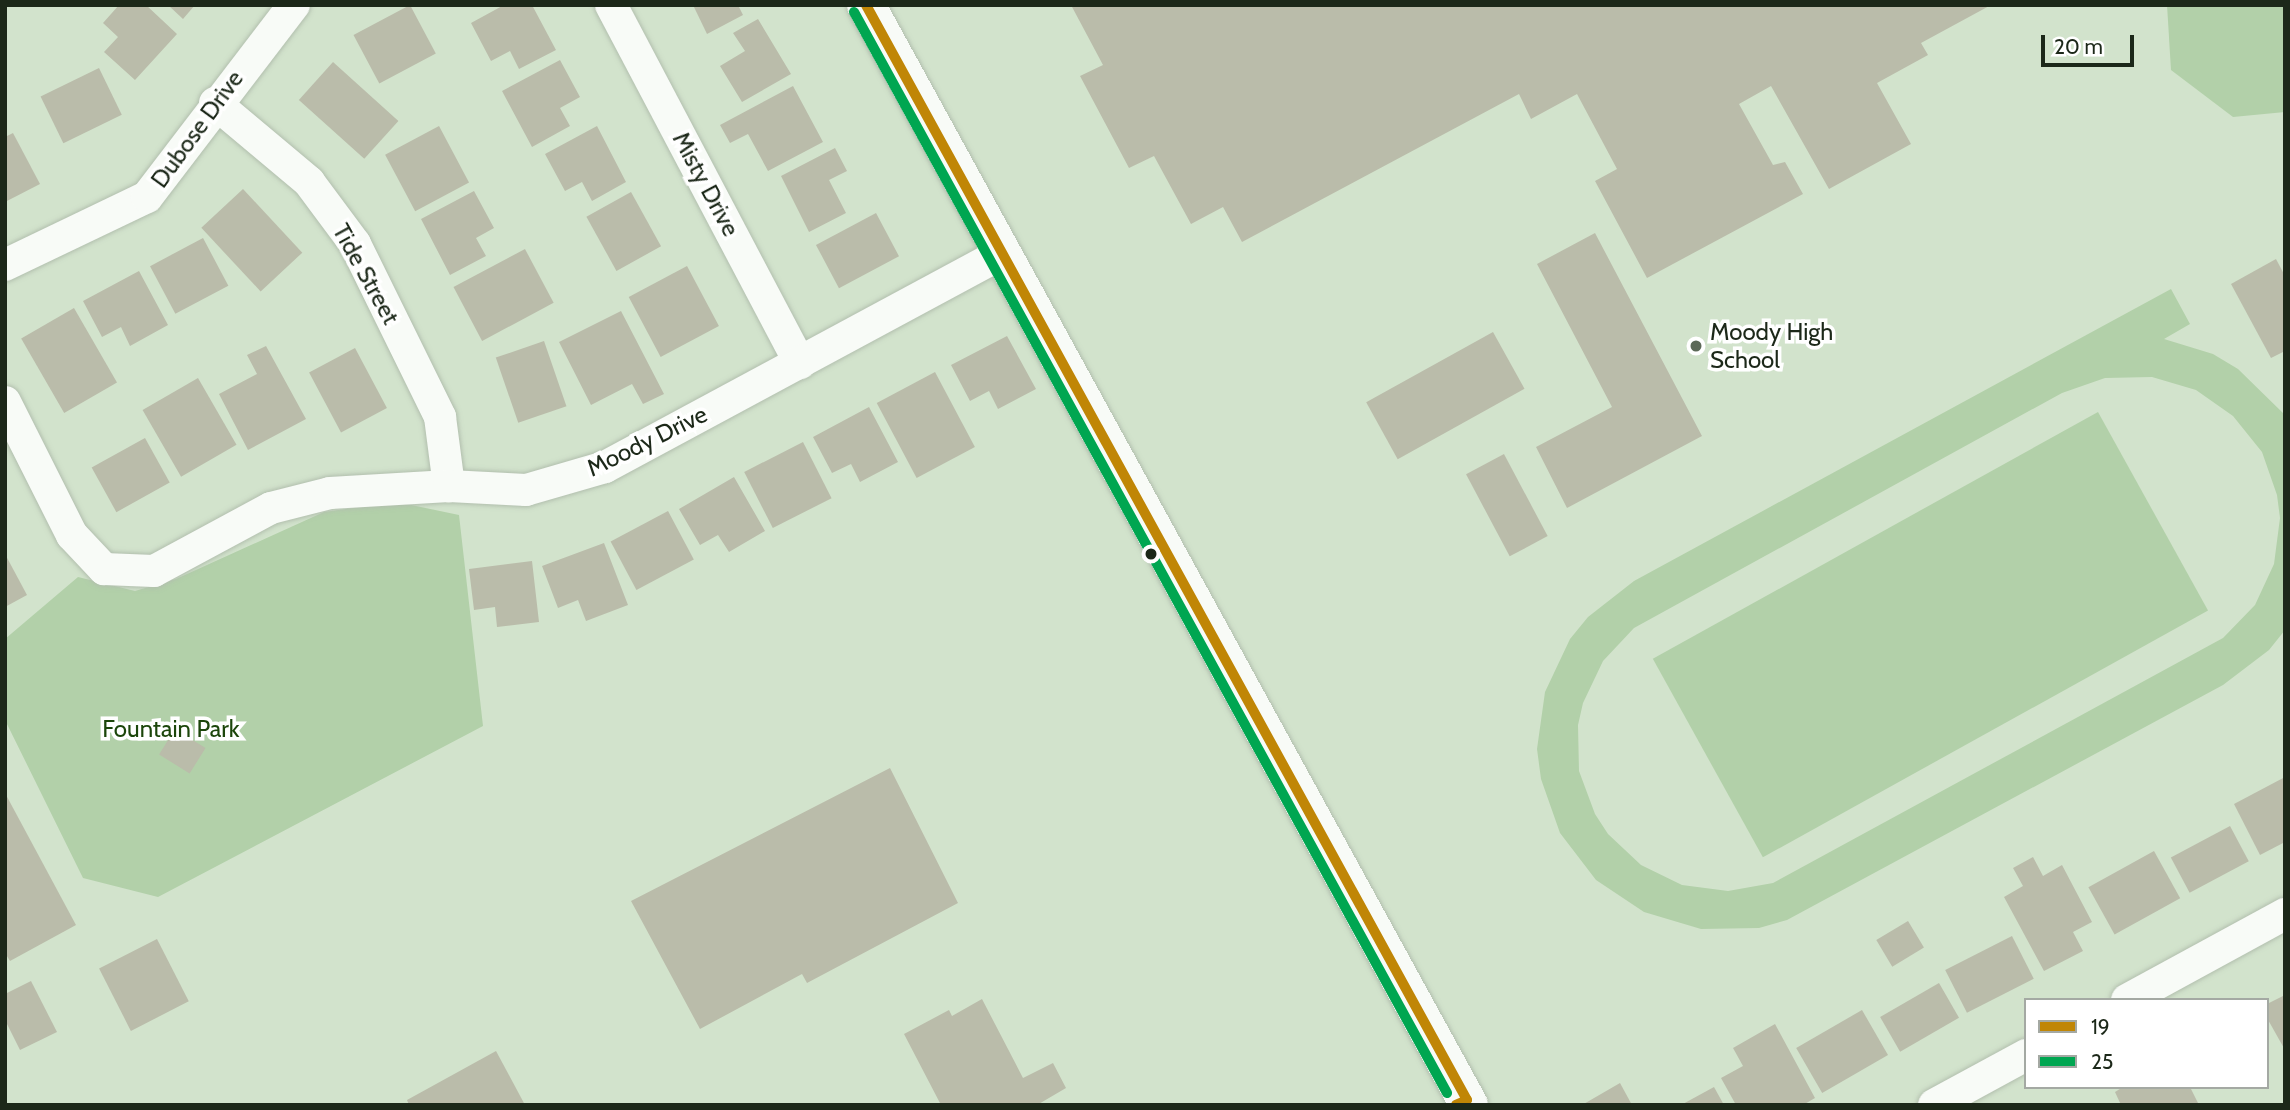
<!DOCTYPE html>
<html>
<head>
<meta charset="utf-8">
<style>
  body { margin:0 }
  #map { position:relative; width:2290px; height:1110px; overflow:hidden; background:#d2e3cc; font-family:Cabin,sans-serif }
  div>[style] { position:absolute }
  .green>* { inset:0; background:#b2d0a9; transform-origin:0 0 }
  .building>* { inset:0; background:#babcaa; transform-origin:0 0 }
  .roads { filter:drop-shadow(0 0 2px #b2bfae) drop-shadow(0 0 2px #b2bfae) }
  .street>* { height:32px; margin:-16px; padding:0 16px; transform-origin:16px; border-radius:16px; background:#f8fbf7 }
  .secondary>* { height:38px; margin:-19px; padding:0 19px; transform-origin:19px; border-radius:19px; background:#f8fbf7 }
  .bus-1>* { height:10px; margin:-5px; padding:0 5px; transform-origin:5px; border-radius:5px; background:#c08606 }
  .bus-2>* { height:10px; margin:-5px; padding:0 5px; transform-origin:5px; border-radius:5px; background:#00a651 }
  .dots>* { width:19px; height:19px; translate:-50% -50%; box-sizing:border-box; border:4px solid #fff; border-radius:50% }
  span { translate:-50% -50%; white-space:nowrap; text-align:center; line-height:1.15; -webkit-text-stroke:7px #fff; paint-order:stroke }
  .street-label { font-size:24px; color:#1c2819 }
  .poi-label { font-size:24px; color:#1c2819 }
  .left { translate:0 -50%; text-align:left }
  .park-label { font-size:24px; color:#1c460b }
  .frame { position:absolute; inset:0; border:7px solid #1c2819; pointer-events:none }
  .legend { position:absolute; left:2024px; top:998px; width:245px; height:91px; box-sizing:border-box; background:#fff; border:2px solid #a4a9a3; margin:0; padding:9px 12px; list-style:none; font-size:21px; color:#1c2819 }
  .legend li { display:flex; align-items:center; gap:14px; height:35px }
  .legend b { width:35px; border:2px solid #a4a9a3 }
  .scale { position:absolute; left:2041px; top:35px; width:93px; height:32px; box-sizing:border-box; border:4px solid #1c2819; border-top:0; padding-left:9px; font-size:21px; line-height:24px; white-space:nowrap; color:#1c2819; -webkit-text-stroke:5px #fff; paint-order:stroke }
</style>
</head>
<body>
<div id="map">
  <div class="green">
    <i style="clip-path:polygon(2167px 5px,2285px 5px,2285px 112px,2233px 117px,2171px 70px)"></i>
    <i style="clip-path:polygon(evenodd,2171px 289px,2190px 324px,2164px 339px,2213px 354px,2238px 369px,2285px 415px,2285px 630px,2269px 650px,2223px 685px,1787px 920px,1759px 928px,1701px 929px,1644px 912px,1596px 880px,1560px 833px,1541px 779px,1537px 749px,1545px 692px,1570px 639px,1588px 617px,1634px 581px,2171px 289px,2152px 377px,2196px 390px,2233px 416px,2262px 452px,2277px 495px,2280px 518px,2274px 564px,2255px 605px,2223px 638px,1773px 883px,1728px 891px,1682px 885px,1641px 865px,1608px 834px,1595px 814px,1579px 771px,1578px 725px,1583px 703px,1603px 661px,1634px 628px,2062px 393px,2105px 378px,2152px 377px)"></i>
    <i style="left:2098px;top:412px;width:227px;height:509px;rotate:61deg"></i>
    <i style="clip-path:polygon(397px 502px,459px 515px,483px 726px,158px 897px,83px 878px,5px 720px,5px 639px,78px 577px,135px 591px,176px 579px,324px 512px)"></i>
  </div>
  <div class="building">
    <i style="clip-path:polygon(119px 5px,146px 5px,177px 34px,135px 80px,104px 52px,118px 37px,103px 23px)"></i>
    <i style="clip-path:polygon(168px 5px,195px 5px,183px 19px)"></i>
    <i style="left:410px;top:5px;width:55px;height:64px;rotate:62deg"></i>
    <i style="clip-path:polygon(504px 5px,532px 5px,556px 50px,519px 69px,510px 51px,491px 61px,471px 23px)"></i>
    <i style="clip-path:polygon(693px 5px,738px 5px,743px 15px,707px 34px)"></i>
    <i style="clip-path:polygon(1071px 5px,1991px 5px,1921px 43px,1928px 55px,1877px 83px,1911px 144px,1829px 189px,1771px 86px,1739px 104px,1773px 165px,1785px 162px,1803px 194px,1647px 278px,1595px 181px,1617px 169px,1577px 94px,1531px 119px,1519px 94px,1242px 242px,1223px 207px,1191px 224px,1154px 156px,1129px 168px,1080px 76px,1103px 65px)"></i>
    <i style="clip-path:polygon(758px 19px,791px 74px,742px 102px,720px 66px,745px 51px,733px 33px)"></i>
    <i style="clip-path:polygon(560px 60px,580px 97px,560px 108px,570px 126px,532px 147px,502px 91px)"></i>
    <i style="left:333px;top:62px;width:88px;height:51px;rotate:42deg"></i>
    <i style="left:99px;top:68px;width:52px;height:65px;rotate:64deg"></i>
    <i style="clip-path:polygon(793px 86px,823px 142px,768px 171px,748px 134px,730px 143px,720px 125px)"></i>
    <i style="left:439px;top:126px;width:64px;height:61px;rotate:62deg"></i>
    <i style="clip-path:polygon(597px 126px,626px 182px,592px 201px,582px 182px,565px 191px,545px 154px)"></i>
    <i style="clip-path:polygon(13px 133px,40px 184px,5px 202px,5px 137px)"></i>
    <i style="clip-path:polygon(835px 148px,847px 171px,829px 180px,846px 213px,809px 232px,781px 176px)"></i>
    <i style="left:243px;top:189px;width:87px;height:57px;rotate:47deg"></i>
    <i style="clip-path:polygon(474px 191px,494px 228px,476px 238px,486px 256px,450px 275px,421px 219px)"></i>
    <i style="left:631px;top:192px;width:62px;height:51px;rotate:61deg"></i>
    <i style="left:876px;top:213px;width:49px;height:68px;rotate:62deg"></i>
    <i style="clip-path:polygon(1595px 233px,1702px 436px,1567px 508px,1536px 447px,1612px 407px,1537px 264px)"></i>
    <i style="left:203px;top:238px;width:54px;height:60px;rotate:62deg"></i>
    <i style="left:525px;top:249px;width:61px;height:81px;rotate:62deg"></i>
    <i style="clip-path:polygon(2276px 259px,2285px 276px,2285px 351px,2271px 358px,2231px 284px)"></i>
    <i style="left:687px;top:266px;width:68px;height:66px;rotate:62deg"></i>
    <i style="clip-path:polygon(139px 271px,168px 325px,130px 346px,121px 327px,102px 337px,83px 301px)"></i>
    <i style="left:74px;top:308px;width:86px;height:61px;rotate:60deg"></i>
    <i style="clip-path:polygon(621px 311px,664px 394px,643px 404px,632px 384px,591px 405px,559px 342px)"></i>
    <i style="left:1493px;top:332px;width:65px;height:145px;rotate:61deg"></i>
    <i style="clip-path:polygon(1007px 336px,1036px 389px,998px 409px,989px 391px,970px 401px,951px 365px)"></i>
    <i style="left:544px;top:341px;width:69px;height:51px;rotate:71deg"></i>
    <i style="clip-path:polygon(266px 346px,306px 419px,248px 450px,219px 394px,257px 374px,247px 355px)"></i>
    <i style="left:355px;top:348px;width:68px;height:52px;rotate:62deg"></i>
    <i style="left:935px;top:372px;width:85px;height:66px;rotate:62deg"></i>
    <i style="left:198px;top:378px;width:77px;height:64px;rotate:60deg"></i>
    <i style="clip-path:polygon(869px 407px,898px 462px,860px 482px,851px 464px,832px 473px,813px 437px)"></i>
    <i style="left:145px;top:438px;width:51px;height:61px;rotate:61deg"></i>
    <i style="left:803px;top:442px;width:63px;height:66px;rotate:63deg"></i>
    <i style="left:1504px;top:454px;width:93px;height:43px;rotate:62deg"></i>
    <i style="clip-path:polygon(734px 477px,765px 531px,729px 552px,718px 535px,700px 545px,679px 509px)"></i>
    <i style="left:668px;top:511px;width:55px;height:65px;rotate:62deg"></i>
    <i style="clip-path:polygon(604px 543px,628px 605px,586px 621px,578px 600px,558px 608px,542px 566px)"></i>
    <i style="clip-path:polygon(5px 554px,27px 595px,5px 607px)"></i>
    <i style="clip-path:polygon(532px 561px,539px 622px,497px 627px,495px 607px,474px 610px,469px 569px)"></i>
    <i style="left:175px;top:729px;width:36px;height:30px;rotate:32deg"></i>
    <i style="clip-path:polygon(890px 768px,958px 903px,807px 983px,802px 974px,700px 1029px,631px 901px)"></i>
    <i style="clip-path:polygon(2285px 777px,2285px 842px,2260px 855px,2234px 804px)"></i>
    <i style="clip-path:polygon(5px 793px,76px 925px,10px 961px,5px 953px)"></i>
    <i style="left:2230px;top:826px;width:40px;height:67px;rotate:62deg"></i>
    <i style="left:2154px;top:851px;width:54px;height:75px;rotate:61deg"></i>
    <i style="clip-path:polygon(2033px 857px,2043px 876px,2062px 865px,2092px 922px,2073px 932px,2083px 951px,2044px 971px,2004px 897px,2023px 886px,2013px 868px)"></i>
    <i style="left:1908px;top:921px;width:31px;height:37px;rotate:59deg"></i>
    <i style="left:2012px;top:936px;width:48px;height:75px;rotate:63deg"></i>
    <i style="left:157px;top:939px;width:70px;height:65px;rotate:63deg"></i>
    <i style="clip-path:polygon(31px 981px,57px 1032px,20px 1050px,5px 1020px,5px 994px)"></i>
    <i style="left:1939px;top:983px;width:40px;height:68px;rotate:60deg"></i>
    <i style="clip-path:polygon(2285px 995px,2285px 1050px,2267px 1018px,2267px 1004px)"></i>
    <i style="clip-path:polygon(982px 999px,1023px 1078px,1053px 1063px,1066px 1088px,1037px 1105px,941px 1105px,904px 1034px,949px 1010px,952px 1016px)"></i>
    <i style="left:1862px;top:1010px;width:52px;height:76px;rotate:60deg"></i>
    <i style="clip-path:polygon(1775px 1024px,1815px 1098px,1803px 1105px,1736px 1105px,1721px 1078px,1743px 1066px,1733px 1048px)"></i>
    <i style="clip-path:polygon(496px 1051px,525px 1105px,409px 1105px,407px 1100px)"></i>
    <i style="clip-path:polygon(1620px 1083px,1632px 1105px,1582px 1105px)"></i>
    <i style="clip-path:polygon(1714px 1087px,1724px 1105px,1681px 1105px)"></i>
    <i style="clip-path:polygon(2123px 1087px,2190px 1087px,2199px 1105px,2121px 1105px,2115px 1092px)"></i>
  </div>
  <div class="roads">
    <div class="street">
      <i style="left:611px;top:5px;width:405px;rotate:62.2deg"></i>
      <i style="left:215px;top:103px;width:123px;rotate:40deg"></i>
      <i style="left:309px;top:182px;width:77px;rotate:53.4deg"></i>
      <i style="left:355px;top:244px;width:193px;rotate:63.8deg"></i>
      <i style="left:440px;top:417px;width:70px;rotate:82.6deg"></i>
      <i style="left:5px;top:265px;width:157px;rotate:-25.6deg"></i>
      <i style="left:147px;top:197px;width:242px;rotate:-52.6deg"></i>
      <i style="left:5px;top:402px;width:149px;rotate:63.3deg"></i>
      <i style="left:72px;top:535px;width:47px;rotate:46.7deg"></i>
      <i style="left:104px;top:569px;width:50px;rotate:2.3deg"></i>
      <i style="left:154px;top:571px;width:133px;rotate:-28.3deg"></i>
      <i style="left:271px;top:508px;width:61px;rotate:-14.3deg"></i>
      <i style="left:330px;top:493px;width:119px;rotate:-3.4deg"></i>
      <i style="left:449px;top:486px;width:77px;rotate:3deg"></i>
      <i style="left:526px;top:490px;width:82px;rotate:-16.2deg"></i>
      <i style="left:605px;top:467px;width:451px;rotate:-28.3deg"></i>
      <i style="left:2127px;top:1000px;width:180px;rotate:-28.6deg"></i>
      <i style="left:1934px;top:1105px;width:105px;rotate:-28.5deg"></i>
    </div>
    <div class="secondary">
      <i style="left:866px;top:5px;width:1254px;rotate:61.27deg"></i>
    </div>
  </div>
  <div class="bus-1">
    <i style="left:866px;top:5px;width:1249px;rotate:61.24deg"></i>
    <i style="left:1467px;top:1100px;width:12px;rotate:156deg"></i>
  </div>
  <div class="bus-2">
    <i style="left:854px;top:12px;width:1233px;rotate:61.25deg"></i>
  </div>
  <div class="dots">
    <i style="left:1696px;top:346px;background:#5c6958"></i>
    <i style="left:1151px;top:554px;background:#1c2819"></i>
  </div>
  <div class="street-label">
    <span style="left:197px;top:129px;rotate:-54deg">Dubose Drive</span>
    <span style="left:706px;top:184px;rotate:62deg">Misty Drive</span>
    <span style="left:366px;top:274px;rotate:61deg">Tide Street</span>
    <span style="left:647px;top:441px;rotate:-26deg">Moody Drive</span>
  </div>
  <div class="poi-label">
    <span class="left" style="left:1710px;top:346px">Moody High<br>School</span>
  </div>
  <div class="park-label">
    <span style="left:171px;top:729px">Fountain Park</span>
  </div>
  <div class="frame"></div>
  <ul class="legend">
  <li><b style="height:9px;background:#c08606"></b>19</li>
  <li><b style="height:9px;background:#00a651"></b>25</li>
  </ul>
  <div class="scale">20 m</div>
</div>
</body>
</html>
